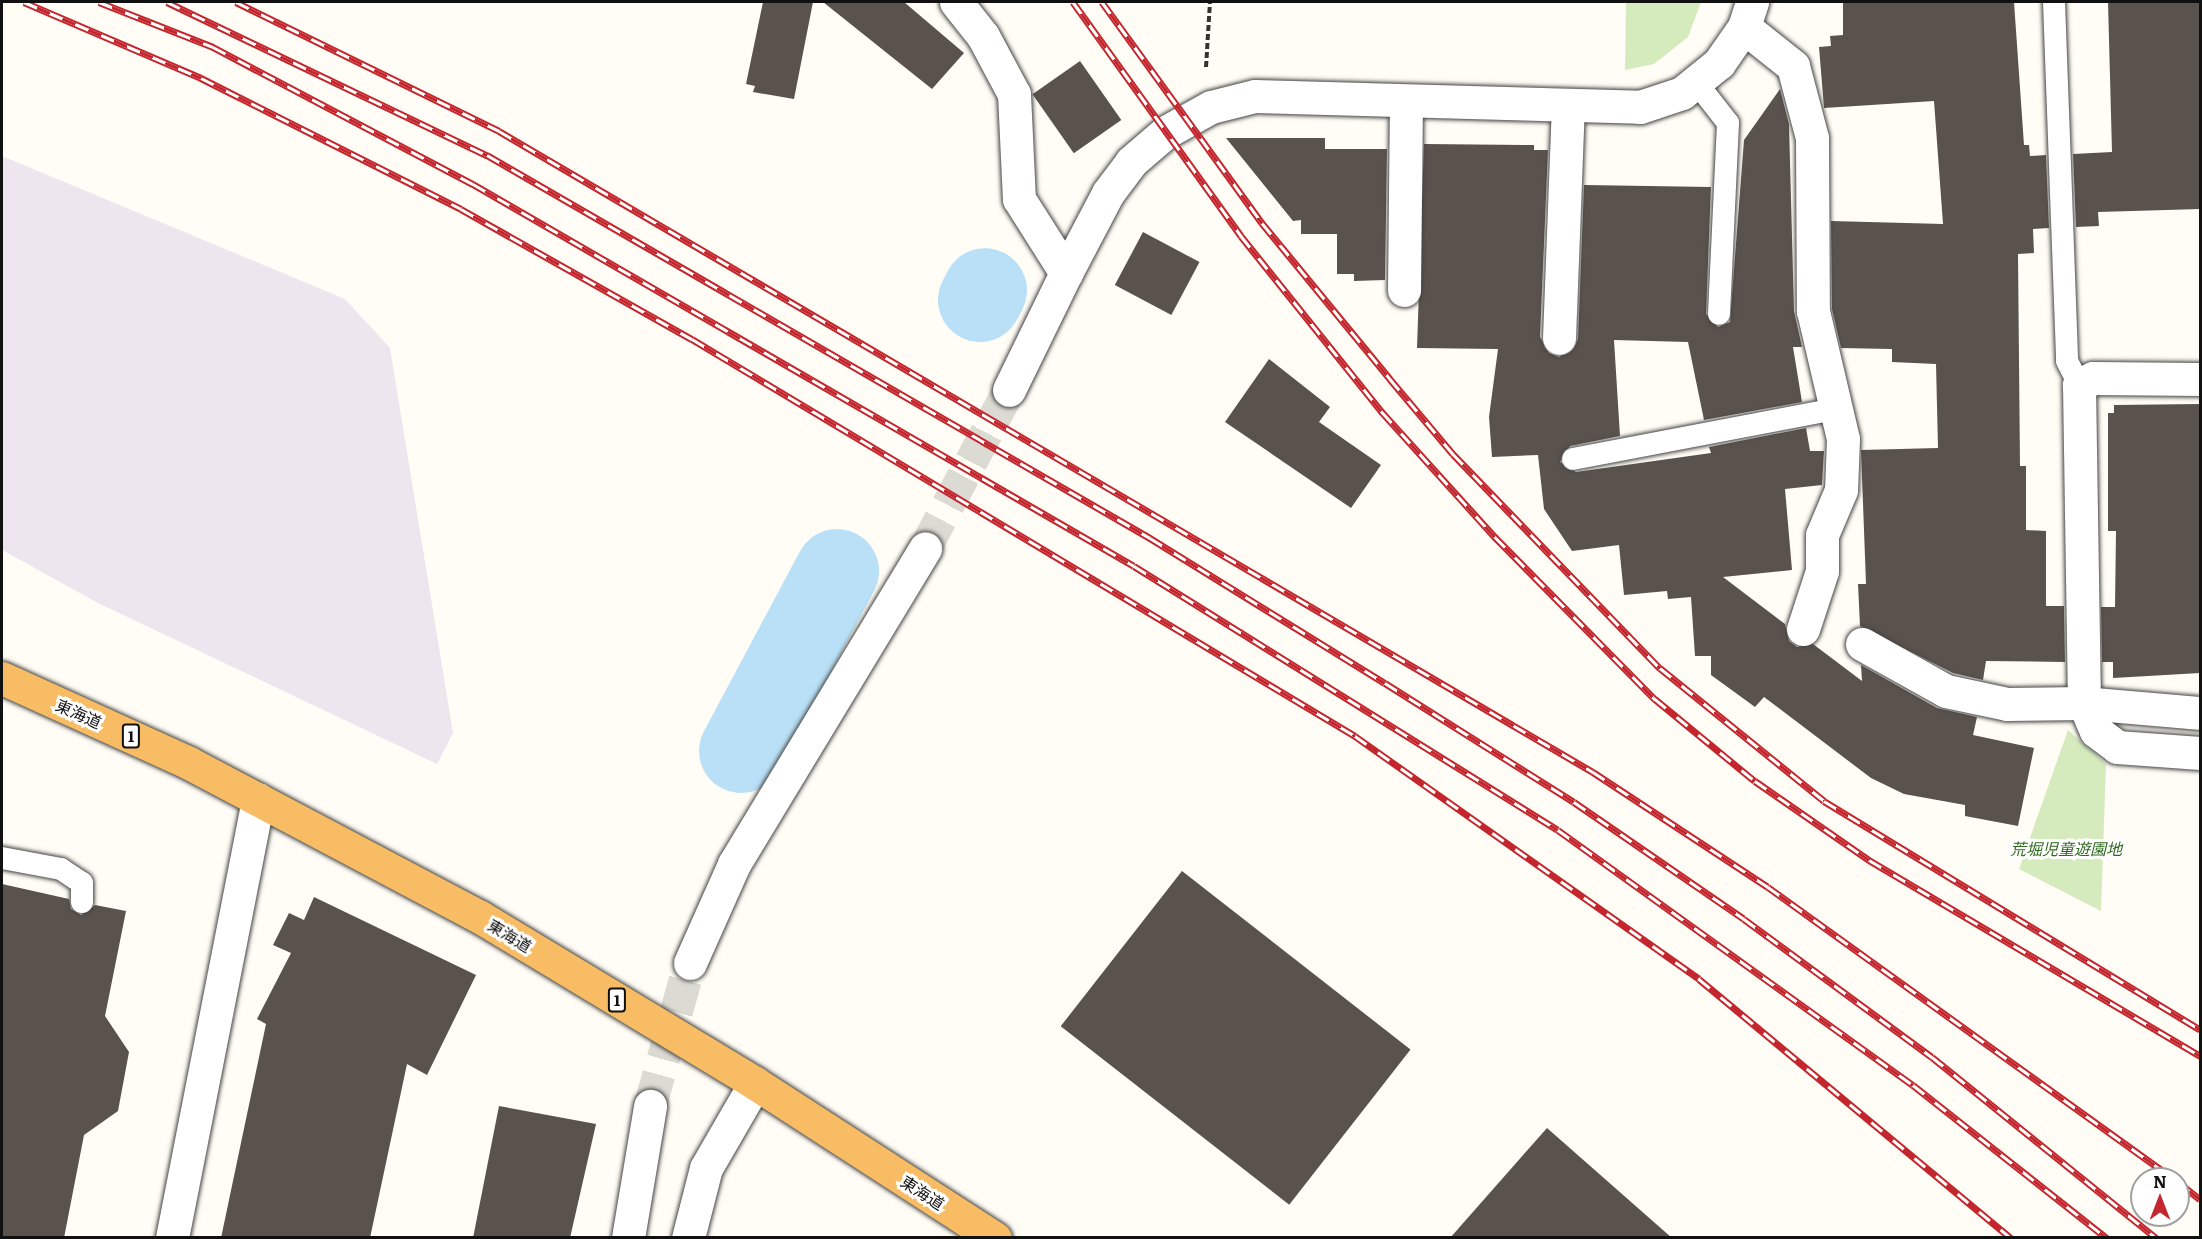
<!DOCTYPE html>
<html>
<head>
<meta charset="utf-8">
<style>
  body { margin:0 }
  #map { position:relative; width:2202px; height:1239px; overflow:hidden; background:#fffdf5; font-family:Literata,"Noto Sans JP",serif }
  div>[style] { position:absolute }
  .industrial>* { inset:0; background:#eee6ef }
  .green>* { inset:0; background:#d5ebbd }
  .river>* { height:84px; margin:-42px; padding:0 42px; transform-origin:42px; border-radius:42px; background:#b9e0f7 }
  .building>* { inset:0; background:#5a524d; transform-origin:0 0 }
  .minor-tunnel>* { height:33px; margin-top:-16.5px; transform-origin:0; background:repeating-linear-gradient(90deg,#dbdad3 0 33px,transparent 0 49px) }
  .path>* { height:4px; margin-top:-2px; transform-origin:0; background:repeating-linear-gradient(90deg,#333 0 6px,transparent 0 9px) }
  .roads { filter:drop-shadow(0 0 2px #444) drop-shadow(0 0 2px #444) }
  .service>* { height:22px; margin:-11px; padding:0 11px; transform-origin:11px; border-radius:11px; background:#fff }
  .minor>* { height:33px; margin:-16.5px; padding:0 16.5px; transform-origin:16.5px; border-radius:16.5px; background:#fff }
  .tertiary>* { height:33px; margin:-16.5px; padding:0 16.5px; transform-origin:16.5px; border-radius:16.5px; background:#fff }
  .trunk>* { height:33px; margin:-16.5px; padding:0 16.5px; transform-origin:16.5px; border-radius:16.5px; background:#f7bc64 }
  .rail>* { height:7px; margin-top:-3.5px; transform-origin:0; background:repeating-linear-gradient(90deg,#fff 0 14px,#c4262e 0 28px); box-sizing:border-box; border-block:2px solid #c4262e }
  span { translate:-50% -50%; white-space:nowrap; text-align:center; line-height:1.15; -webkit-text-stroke:6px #fff; paint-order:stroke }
  .shield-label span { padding:2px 4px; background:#fff; border:2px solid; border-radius:4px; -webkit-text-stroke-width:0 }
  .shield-label { font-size:15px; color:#111; font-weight:700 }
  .street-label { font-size:16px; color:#111 }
  .park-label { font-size:16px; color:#2f6b1f; font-style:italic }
  .frame { position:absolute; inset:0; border:3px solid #111; pointer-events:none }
  .north { position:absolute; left:2130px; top:1167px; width:60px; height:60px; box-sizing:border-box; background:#fff; border:2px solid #a0a0a0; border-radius:50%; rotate:0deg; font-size:16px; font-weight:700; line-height:24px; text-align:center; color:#111 }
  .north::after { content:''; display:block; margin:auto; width:21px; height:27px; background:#c4262e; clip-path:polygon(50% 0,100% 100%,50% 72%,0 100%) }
</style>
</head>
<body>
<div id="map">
  <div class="industrial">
    <i style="clip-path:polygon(2px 156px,345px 299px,390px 348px,453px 733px,437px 764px,98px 603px,2px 550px)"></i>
  </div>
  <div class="green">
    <i style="clip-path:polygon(1626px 2px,1701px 2px,1688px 37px,1654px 64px,1625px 70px)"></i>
    <i style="clip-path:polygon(2068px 730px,2106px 764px,2101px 911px,2019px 869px)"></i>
  </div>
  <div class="river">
    <i style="left:980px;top:300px;width:11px;rotate:-63deg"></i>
    <i style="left:741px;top:751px;width:204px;rotate:-61.9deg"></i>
  </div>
  <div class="building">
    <i style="clip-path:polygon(763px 2px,813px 2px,794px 99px,753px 92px,755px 86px,746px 84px)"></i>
    <i style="clip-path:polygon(823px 2px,904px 2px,964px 53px,932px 89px)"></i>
    <i style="clip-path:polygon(1843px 2px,2014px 2px,2024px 145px,2029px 145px,2030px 156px,2046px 155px,2049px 228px,2033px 229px,2034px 253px,2018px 254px,2020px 466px,2026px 466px,2026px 530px,2046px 531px,2046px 606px,2064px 606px,2065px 662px,1986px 661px,1983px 680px,1953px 673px,1860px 626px,1858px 584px,1866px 584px,1861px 450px,1938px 448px,1936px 364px,1892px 362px,1892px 349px,1841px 348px,1832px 309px,1831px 221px,1943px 224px,1934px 101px,1824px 108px,1819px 47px,1831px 46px,1830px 36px,1843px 35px)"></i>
    <i style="clip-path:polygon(2108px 2px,2200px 2px,2200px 209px,2098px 212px,2099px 226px,2076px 227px,2073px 154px,2112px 152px)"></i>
    <i style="left:1080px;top:61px;width:72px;height:58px;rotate:55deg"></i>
    <i style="clip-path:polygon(1780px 89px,1789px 124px,1794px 311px,1802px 347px,1793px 347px,1802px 402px,1704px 420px,1688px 342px,1614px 340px,1620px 436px,1570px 446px,1560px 462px,1576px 472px,1711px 453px,1709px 447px,1806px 428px,1810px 451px,1824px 451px,1822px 485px,1785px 489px,1792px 570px,1723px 577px,1785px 624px,1789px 641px,1797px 647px,1813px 644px,1862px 681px,1861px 665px,1937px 708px,1977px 717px,1973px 735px,2034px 748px,2018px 826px,1965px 816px,1965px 805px,1904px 794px,1871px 778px,1764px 697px,1755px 707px,1711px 675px,1711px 656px,1695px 656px,1691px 597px,1668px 599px,1667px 591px,1624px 595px,1619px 545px,1572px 551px,1544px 509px,1538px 455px,1492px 457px,1489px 417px,1498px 349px,1417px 348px,1424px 144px,1534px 145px,1534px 150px,1548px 150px,1540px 337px,1549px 353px,1559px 357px,1574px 348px,1578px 339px,1584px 185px,1711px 187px,1706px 314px,1718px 327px,1730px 322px,1744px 140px)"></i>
    <i style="clip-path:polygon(1226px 138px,1325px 138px,1325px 149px,1387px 149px,1385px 280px,1354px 281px,1354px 274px,1337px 274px,1337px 234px,1301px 234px,1301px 220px,1293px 221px)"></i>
    <i style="left:1143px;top:232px;width:64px;height:60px;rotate:28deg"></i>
    <i style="clip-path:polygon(1269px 359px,1330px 407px,1319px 422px,1381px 465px,1351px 508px,1225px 422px)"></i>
    <i style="clip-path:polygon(2200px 404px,2200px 673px,2113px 678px,2113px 662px,2102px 662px,2101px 607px,2115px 607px,2116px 531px,2108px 531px,2108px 413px,2114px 413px,2114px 405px)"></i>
    <i style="left:1182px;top:871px;width:290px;height:197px;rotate:38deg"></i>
    <i style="clip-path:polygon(2px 884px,69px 899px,71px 909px,81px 915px,95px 905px,126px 911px,105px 1016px,129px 1052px,118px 1111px,84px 1135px,64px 1238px,2px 1238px)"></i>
    <i style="clip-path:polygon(314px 897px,476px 975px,427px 1075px,407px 1064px,370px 1238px,221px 1238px,266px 1024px,257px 1019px,291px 953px,273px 945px,289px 913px,304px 920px)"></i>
    <i style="clip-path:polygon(499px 1106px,596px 1124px,570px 1238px,473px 1238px)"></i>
    <i style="clip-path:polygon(1547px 1128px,1672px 1238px,1450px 1238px)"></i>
  </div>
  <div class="minor-tunnel">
    <i style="left:925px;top:548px;width:179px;rotate:-62deg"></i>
    <i style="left:650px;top:1106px;width:148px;rotate:-74.4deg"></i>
  </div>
  <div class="path">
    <i style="left:1206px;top:67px;width:65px;rotate:-86.5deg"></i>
  </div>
  <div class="roads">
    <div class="service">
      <i style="left:2054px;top:2px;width:359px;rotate:87.9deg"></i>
      <i style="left:2067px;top:361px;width:27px;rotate:63deg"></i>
      <i style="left:1696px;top:82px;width:52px;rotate:52deg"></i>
      <i style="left:1728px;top:123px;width:191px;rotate:92.7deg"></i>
      <i style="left:1573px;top:459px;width:268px;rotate:-10.8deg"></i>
      <i style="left:2px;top:858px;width:60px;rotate:10.6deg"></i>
      <i style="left:61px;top:869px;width:25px;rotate:34deg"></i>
      <i style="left:82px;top:883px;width:19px;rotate:90deg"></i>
    </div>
    <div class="minor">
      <i style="left:956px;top:2px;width:43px;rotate:51.5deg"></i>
      <i style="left:983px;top:36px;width:66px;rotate:61.9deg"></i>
      <i style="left:1014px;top:94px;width:105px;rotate:87.3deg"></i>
      <i style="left:1019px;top:199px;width:88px;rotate:57.6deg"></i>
      <i style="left:1066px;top:273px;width:130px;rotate:116deg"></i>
      <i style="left:1744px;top:27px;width:63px;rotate:38.5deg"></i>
      <i style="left:1793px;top:66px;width:74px;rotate:75.2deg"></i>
      <i style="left:1812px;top:138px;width:173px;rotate:89.7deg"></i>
      <i style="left:1813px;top:311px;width:131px;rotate:76.8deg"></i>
      <i style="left:1843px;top:439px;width:51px;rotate:92.2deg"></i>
      <i style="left:1841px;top:490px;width:49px;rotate:112.9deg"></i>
      <i style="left:1822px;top:535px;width:36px;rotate:90deg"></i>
      <i style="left:1822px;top:571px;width:61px;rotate:108.1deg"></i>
      <i style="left:1404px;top:290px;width:189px;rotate:-89.4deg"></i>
      <i style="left:1559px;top:338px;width:233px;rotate:-87.8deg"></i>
      <i style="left:2200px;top:379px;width:107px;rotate:-179.5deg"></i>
      <i style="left:2093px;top:378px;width:16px;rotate:153deg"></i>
      <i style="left:2079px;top:385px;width:318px;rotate:89.1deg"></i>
      <i style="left:2084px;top:703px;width:116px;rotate:4.9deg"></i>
      <i style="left:1862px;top:644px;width:96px;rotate:29.2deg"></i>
      <i style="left:1946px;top:691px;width:62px;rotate:12deg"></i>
      <i style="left:2007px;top:704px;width:77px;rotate:-0.7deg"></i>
      <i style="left:2084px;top:703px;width:30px;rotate:67deg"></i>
      <i style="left:2096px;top:731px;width:26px;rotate:37deg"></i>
      <i style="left:2117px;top:747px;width:83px;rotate:4.1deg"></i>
      <i style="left:690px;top:963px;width:108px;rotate:-66deg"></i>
      <i style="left:734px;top:864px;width:369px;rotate:-58.8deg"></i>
      <i style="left:628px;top:1238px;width:134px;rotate:-80.5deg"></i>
      <i style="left:688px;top:1238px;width:72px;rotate:-75.6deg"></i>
      <i style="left:706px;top:1168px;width:98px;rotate:-60deg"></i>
    </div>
    <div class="tertiary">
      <i style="left:1066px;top:273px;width:90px;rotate:-62.3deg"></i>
      <i style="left:1108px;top:193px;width:39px;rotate:-53deg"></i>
      <i style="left:1131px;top:162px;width:46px;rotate:-40.6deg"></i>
      <i style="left:1166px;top:132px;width:51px;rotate:-29.1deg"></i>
      <i style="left:1211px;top:107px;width:45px;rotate:-14deg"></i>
      <i style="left:1255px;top:96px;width:385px;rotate:1.6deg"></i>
      <i style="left:1640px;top:107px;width:44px;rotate:-18.4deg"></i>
      <i style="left:1682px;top:93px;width:48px;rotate:-39deg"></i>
      <i style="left:1719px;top:63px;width:44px;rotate:-55.2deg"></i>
      <i style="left:1744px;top:27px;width:26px;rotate:-72deg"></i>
      <i style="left:172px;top:1238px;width:447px;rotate:-78.9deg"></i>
    </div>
    <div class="trunk">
      <i style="left:2px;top:678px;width:205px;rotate:24.4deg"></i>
      <i style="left:189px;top:763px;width:329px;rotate:27.9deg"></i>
      <i style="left:480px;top:917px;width:321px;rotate:31.1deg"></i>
      <i style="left:755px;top:1083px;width:286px;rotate:32.9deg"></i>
    </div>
  </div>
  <div class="rail">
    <i style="left:24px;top:2px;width:193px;rotate:23.2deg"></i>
    <i style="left:201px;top:78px;width:291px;rotate:26.7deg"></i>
    <i style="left:461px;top:209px;width:265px;rotate:29.4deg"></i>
    <i style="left:692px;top:339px;width:773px;rotate:30.91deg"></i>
    <i style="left:1355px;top:736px;width:421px;rotate:35.2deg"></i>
    <i style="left:1699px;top:979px;width:405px;rotate:39.7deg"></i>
    <i style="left:99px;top:2px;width:123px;rotate:21.5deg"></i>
    <i style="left:213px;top:47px;width:294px;rotate:27.8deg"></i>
    <i style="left:473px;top:184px;width:763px;rotate:30.02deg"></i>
    <i style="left:1134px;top:566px;width:499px;rotate:31.9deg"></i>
    <i style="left:1558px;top:830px;width:437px;rotate:35.7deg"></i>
    <i style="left:1913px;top:1085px;width:247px;rotate:38.3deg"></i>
    <i style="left:167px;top:2px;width:355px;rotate:25.6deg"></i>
    <i style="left:487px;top:155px;width:766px;rotate:30.01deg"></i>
    <i style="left:1150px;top:538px;width:276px;rotate:31.7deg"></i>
    <i style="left:1385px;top:683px;width:223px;rotate:32.2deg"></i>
    <i style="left:1574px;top:802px;width:206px;rotate:34.5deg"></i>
    <i style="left:1744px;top:919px;width:233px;rotate:36.3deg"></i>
    <i style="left:1932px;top:1057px;width:288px;rotate:38.9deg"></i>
    <i style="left:236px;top:2px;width:293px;rotate:26.1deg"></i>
    <i style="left:499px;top:131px;width:1268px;rotate:30.37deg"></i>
    <i style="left:1593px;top:772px;width:209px;rotate:33.3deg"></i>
    <i style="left:1768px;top:887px;width:500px;rotate:35.72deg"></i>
    <i style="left:1073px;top:2px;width:288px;rotate:54.3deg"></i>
    <i style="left:1241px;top:236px;width:226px;rotate:51.3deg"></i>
    <i style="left:1382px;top:412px;width:169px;rotate:47.9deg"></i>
    <i style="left:1495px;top:537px;width:228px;rotate:45.4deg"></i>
    <i style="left:1655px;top:699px;width:129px;rotate:39.4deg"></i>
    <i style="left:1755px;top:781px;width:139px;rotate:34.7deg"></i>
    <i style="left:1869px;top:860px;width:385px;rotate:30.6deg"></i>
    <i style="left:1102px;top:2px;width:273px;rotate:54.1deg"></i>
    <i style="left:1262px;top:223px;width:202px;rotate:50.6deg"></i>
    <i style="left:1390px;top:379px;width:98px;rotate:50deg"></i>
    <i style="left:1453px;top:454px;width:298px;rotate:46deg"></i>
    <i style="left:1660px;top:668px;width:211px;rotate:39deg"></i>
    <i style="left:1824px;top:801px;width:440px;rotate:31.3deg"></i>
    <i style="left:2178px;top:1182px;width:28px;rotate:38deg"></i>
  </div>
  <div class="shield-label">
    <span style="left:131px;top:736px">1</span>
    <span style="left:617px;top:1000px">1</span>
  </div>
  <div class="street-label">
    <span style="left:79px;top:713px;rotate:24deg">東海道</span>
    <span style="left:510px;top:935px;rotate:31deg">東海道</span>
    <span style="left:923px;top:1192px;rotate:33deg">東海道</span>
  </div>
  <div class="park-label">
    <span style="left:2066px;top:848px">荒堀児童遊園地</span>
  </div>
  <div class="frame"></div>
  <div class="north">N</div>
</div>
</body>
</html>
